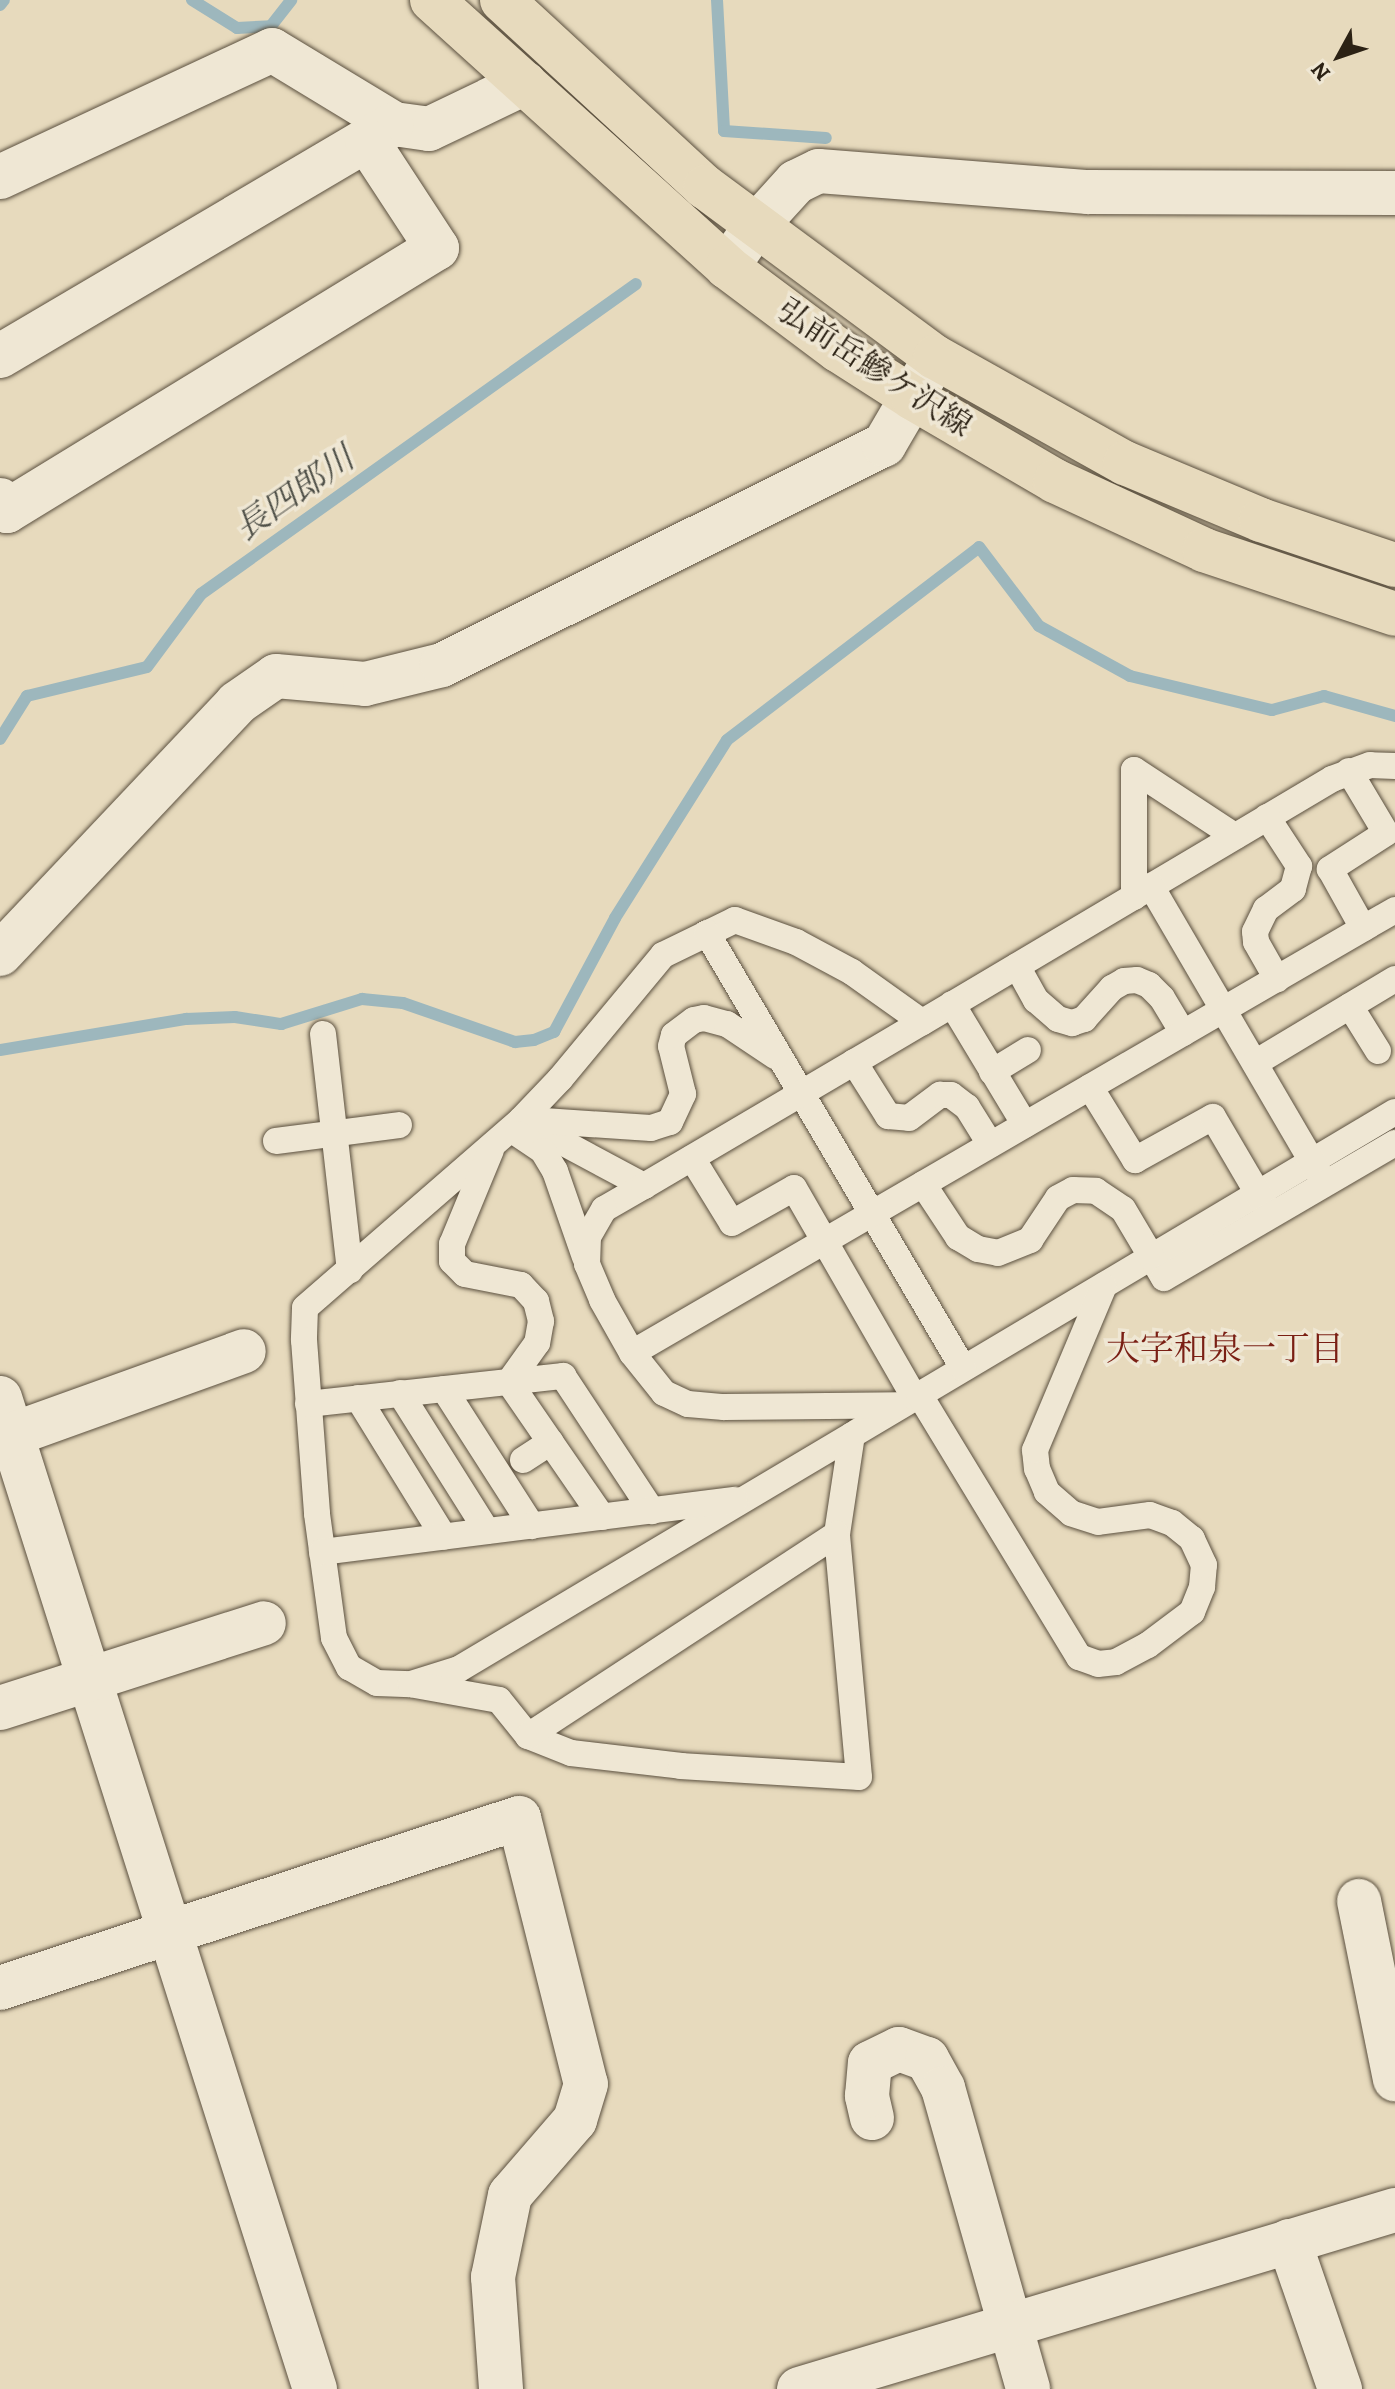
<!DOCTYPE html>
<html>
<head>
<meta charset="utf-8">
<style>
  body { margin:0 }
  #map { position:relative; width:1395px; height:2389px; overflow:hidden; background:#e7dabd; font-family:Alegreya,"Noto Serif JP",serif }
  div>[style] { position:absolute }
  .stream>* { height:12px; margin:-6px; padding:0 6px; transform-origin:6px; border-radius:6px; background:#9db7bd }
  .roads { filter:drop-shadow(0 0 2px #5b503f) drop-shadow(0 0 2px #5b503f) }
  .lane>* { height:26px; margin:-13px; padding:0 13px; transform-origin:13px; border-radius:13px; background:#efe7d4 }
  .street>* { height:44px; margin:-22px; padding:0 22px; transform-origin:22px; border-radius:22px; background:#efe7d4 }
  .primary>* { height:44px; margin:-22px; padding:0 22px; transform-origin:22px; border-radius:22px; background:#e7dabd }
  span { translate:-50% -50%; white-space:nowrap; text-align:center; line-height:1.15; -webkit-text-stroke:7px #efe7d4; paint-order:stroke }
  .street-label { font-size:32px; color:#2c2215 }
  .water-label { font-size:34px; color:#4e4f47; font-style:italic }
  .neighbourhood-label { font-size:34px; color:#7a1f14 }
  .north { position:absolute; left:1299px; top:16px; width:80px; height:80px; -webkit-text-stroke:6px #efe7d4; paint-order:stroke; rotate:230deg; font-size:22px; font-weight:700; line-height:32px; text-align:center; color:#2c2215 }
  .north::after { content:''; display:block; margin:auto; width:28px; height:36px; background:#2c2215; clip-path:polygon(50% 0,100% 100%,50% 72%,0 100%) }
</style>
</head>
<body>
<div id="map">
  <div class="stream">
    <i style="left:192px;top:0;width:53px;rotate:31.9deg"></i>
    <i style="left:237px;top:28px;width:34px;rotate:-3deg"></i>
    <i style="left:271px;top:26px;width:33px;rotate:-52deg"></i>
    <i style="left:717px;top:0;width:131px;rotate:86.9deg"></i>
    <i style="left:724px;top:131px;width:102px;rotate:3.9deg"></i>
    <i style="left:0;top:5px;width:6px;rotate:-51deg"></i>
    <i style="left:0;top:739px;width:51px;rotate:-57.9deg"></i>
    <i style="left:27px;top:696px;width:123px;rotate:-13.6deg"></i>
    <i style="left:147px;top:667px;width:91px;rotate:-53.5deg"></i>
    <i style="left:201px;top:594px;width:534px;rotate:-35.48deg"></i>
    <i style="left:0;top:1050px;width:189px;rotate:-9.5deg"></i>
    <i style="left:186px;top:1019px;width:49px;rotate:-2.3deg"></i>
    <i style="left:235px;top:1017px;width:47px;rotate:8.7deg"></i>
    <i style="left:281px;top:1024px;width:85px;rotate:-17.2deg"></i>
    <i style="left:362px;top:999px;width:41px;rotate:5.6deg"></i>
    <i style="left:403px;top:1003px;width:119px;rotate:19.2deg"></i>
    <i style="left:515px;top:1042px;width:19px;rotate:-6deg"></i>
    <i style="left:534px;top:1040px;width:22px;rotate:-22deg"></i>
    <i style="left:554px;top:1032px;width:129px;rotate:-61.8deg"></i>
    <i style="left:615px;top:918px;width:210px;rotate:-57.8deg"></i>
    <i style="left:727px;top:740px;width:317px;rotate:-37.4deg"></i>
    <i style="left:979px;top:547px;width:99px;rotate:52.8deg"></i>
    <i style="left:1039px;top:626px;width:104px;rotate:28.8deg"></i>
    <i style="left:1130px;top:676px;width:146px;rotate:13.5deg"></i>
    <i style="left:1272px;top:710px;width:54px;rotate:-15.1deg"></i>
    <i style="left:1324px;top:696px;width:74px;rotate:15.7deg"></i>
  </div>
  <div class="roads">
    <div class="lane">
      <i style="left:1395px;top:766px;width:25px;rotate:-178deg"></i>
      <i style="left:1370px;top:765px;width:40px;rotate:159.8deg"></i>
      <i style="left:1332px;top:779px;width:477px;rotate:149.3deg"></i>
      <i style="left:922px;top:1022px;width:86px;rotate:-144.5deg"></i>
      <i style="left:852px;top:972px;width:64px;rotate:-151.8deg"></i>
      <i style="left:796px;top:942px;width:65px;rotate:-160.2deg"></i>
      <i style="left:735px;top:920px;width:80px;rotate:154.1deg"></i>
      <i style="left:663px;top:955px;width:161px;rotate:129.7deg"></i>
      <i style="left:560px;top:1079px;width:57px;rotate:133.6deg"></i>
      <i style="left:521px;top:1120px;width:286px;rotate:139deg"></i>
      <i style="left:305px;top:1308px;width:32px;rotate:92deg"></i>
      <i style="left:304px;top:1340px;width:174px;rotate:85.7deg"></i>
      <i style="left:317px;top:1514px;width:125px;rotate:82.2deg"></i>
      <i style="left:334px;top:1638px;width:33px;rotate:63deg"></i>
      <i style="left:349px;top:1667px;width:32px;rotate:30deg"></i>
      <i style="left:377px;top:1683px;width:34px;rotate:2deg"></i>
      <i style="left:411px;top:1684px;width:50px;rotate:-17.4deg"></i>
      <i style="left:459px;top:1669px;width:1089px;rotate:-30.76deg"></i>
      <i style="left:1349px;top:771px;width:72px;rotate:59.2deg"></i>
      <i style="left:1386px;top:833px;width:67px;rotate:147.3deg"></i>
      <i style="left:1330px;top:869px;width:68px;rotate:60.8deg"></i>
      <i style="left:1267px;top:817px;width:59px;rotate:56.9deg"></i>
      <i style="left:1299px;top:866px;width:24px;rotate:105deg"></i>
      <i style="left:1293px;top:889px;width:34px;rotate:143deg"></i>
      <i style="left:1266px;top:909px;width:25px;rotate:116deg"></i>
      <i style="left:1255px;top:932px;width:10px;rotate:84deg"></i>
      <i style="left:1256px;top:942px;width:43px;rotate:60.4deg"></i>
      <i style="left:1151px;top:886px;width:337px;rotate:59.7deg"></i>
      <i style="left:1134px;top:897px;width:127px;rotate:-90deg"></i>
      <i style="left:1134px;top:770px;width:121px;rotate:33.2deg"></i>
      <i style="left:707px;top:933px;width:505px;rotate:59.52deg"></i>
      <i style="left:1017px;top:966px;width:39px;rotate:61deg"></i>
      <i style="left:1036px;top:1000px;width:29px;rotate:41deg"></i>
      <i style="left:1058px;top:1019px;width:15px;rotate:16deg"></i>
      <i style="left:1072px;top:1023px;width:13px;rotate:-18deg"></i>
      <i style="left:1084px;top:1019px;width:42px;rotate:-47.9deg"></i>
      <i style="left:1112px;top:988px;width:14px;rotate:-30deg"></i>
      <i style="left:1124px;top:981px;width:13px;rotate:-4deg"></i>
      <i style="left:1137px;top:980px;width:13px;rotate:23deg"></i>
      <i style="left:1149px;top:985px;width:18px;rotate:45deg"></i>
      <i style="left:1162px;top:998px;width:41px;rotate:59deg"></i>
      <i style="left:952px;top:1004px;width:141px;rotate:58.9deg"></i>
      <i style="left:1350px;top:1006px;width:53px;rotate:58.1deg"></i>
      <i style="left:323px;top:1034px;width:238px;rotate:83.5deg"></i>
      <i style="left:854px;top:1062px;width:64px;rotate:57.8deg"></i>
      <i style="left:888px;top:1116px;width:21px;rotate:5deg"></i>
      <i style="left:909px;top:1118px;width:39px;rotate:-37deg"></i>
      <i style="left:940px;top:1095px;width:11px"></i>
      <i style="left:951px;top:1095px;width:20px;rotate:37deg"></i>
      <i style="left:967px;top:1107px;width:44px;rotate:58.1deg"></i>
      <i style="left:1255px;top:1063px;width:163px;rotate:-31deg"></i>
      <i style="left:992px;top:1072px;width:42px;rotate:-31.4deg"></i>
      <i style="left:1090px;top:1087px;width:86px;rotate:58.3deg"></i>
      <i style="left:1135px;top:1160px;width:89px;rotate:-28.9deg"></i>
      <i style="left:1213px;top:1117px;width:107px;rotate:59.6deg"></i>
      <i style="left:521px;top:1120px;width:140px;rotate:28.2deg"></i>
      <i style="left:644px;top:1186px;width:46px;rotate:150.1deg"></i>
      <i style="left:604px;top:1209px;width:32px;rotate:120deg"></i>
      <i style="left:588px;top:1237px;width:27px;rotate:92deg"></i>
      <i style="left:587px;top:1264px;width:39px;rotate:67deg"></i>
      <i style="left:602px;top:1300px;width:61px;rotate:60.5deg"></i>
      <i style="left:632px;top:1353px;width:51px;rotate:51.3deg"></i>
      <i style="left:664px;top:1393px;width:26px;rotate:25deg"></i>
      <i style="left:688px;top:1404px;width:36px;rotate:5deg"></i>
      <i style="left:724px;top:1407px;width:177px;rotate:-0.6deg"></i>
      <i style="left:529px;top:1120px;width:122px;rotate:3.8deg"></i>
      <i style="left:651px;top:1128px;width:20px;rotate:-18deg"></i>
      <i style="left:670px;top:1122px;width:31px;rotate:-65deg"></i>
      <i style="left:683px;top:1094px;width:49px;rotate:-104deg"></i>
      <i style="left:671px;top:1046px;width:11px;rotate:-75deg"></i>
      <i style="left:674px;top:1035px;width:25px;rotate:-37deg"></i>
      <i style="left:694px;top:1020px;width:10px;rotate:-11deg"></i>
      <i style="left:704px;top:1018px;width:24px;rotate:15deg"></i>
      <i style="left:727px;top:1024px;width:58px;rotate:33.7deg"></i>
      <i style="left:518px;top:1134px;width:30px;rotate:34deg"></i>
      <i style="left:543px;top:1151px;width:23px;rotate:59deg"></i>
      <i style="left:555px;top:1171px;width:91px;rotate:70.8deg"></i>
      <i style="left:276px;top:1141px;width:124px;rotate:-7.4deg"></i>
      <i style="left:491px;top:1150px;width:102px;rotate:112.5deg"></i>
      <i style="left:452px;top:1244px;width:17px;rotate:90deg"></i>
      <i style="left:452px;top:1261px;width:18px;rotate:45deg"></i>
      <i style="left:465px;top:1274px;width:57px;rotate:11.1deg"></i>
      <i style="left:521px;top:1285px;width:22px;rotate:47deg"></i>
      <i style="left:536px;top:1301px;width:21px;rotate:76deg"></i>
      <i style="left:541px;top:1321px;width:22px;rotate:100deg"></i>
      <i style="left:537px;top:1343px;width:48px;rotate:125.7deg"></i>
      <i style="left:509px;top:1382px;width:164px;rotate:55.4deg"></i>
      <i style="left:692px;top:1158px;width:76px;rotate:58.4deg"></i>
      <i style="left:732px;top:1223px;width:71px;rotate:-29.4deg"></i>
      <i style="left:794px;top:1188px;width:241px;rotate:60.1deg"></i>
      <i style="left:923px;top:1184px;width:64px;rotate:56.6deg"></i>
      <i style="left:958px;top:1237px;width:23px;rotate:31deg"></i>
      <i style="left:978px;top:1249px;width:20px;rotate:11deg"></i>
      <i style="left:998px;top:1253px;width:35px;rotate:-22deg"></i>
      <i style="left:1030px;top:1240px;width:50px;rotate:-56.3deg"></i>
      <i style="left:1058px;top:1198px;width:17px;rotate:-28deg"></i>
      <i style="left:1073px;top:1190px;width:23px;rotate:2deg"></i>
      <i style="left:1096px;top:1191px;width:32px;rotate:34deg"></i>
      <i style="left:1123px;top:1209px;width:80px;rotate:59.3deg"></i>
      <i style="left:1164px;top:1278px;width:268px;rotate:-30.3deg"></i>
      <i style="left:644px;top:1186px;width:323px;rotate:-30.5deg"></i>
      <i style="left:632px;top:1353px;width:882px;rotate:-30.14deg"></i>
      <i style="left:444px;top:1389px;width:163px;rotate:57.3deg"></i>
      <i style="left:400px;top:1393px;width:163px;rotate:57.8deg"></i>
      <i style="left:919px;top:1394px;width:308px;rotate:58.7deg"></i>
      <i style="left:1079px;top:1657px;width:20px;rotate:20deg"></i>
      <i style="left:1098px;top:1664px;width:18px;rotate:-6deg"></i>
      <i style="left:1116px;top:1662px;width:36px;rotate:-28deg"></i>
      <i style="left:1148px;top:1645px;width:55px;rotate:-36.9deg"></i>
      <i style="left:1192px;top:1612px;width:27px;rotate:-68deg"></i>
      <i style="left:1202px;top:1587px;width:22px;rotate:-85deg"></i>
      <i style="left:1204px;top:1565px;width:29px;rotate:-115deg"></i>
      <i style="left:1192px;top:1539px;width:26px;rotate:-141deg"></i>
      <i style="left:1172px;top:1523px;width:23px;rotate:-160deg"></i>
      <i style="left:1150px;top:1515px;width:52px;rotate:172.3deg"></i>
      <i style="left:1098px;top:1522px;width:28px;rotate:-162deg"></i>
      <i style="left:1071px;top:1513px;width:32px;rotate:-139deg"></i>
      <i style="left:1047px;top:1492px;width:25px;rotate:-113deg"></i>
      <i style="left:1037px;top:1469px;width:19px;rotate:-96deg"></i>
      <i style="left:1035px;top:1450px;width:178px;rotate:-67.2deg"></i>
      <i style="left:358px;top:1398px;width:163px;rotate:58.3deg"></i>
      <i style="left:308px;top:1404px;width:257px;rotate:-6.3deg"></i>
      <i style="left:563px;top:1376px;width:162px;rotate:56.6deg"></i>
      <i style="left:523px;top:1460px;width:33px;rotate:-33deg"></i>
      <i style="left:322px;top:1552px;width:416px;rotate:-7.2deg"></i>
      <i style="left:415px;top:1685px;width:85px;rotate:10.1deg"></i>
      <i style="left:499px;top:1700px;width:46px;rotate:51.1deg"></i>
      <i style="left:528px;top:1736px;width:46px;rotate:21.6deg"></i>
      <i style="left:571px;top:1753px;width:111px;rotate:6.7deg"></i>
      <i style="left:681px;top:1766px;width:178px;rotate:3.5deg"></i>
      <i style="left:859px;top:1777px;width:244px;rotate:-95.2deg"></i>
      <i style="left:837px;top:1534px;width:100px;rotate:-81.4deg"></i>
      <i style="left:528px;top:1736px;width:369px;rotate:-33.2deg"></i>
    </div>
    <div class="street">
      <i style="left:0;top:177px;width:300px;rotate:-25deg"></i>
      <i style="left:272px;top:50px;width:143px;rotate:31.2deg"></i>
      <i style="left:394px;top:124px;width:35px;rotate:8deg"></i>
      <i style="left:429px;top:129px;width:106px;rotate:-25.6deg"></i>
      <i style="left:727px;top:267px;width:49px;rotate:-55deg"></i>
      <i style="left:755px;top:227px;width:61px;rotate:-47.7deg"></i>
      <i style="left:796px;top:182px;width:25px;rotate:-26deg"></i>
      <i style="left:819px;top:171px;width:270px;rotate:4.5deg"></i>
      <i style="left:1088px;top:192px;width:307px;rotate:0.2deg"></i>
      <i style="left:0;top:356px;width:454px;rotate:-30.5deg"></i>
      <i style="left:0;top:500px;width:13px;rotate:58deg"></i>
      <i style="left:7px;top:511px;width:504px;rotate:-31.45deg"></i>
      <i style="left:437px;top:248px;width:128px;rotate:-123.2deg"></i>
      <i style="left:0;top:954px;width:345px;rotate:-46.6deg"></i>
      <i style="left:237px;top:703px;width:47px;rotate:-34.7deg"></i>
      <i style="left:276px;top:676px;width:89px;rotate:5.1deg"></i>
      <i style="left:365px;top:684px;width:79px;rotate:-13.9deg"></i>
      <i style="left:442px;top:665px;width:494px;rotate:-26.5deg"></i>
      <i style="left:884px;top:445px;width:95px;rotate:-59.7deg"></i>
      <i style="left:0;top:1398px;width:1040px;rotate:72.37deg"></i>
      <i style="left:0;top:1439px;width:259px;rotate:-19.8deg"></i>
      <i style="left:0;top:1708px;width:277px;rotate:-17.8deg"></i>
      <i style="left:1359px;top:1901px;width:182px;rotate:78.6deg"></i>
      <i style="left:0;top:1988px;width:546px;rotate:-18.14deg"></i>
      <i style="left:519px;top:1818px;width:274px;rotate:75.9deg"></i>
      <i style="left:586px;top:2084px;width:38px;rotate:107deg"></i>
      <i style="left:575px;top:2120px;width:99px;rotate:130.9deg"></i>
      <i style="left:510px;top:2195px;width:84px;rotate:101.7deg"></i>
      <i style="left:493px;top:2277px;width:112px;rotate:85.9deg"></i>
      <i style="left:872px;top:2118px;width:23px;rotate:-103deg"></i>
      <i style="left:867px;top:2096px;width:33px;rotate:-85deg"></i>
      <i style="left:870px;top:2063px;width:32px;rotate:-26deg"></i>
      <i style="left:899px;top:2049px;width:30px;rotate:20deg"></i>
      <i style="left:927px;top:2059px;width:33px;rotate:61deg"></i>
      <i style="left:943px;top:2088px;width:313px;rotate:74.2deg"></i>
      <i style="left:1289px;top:2241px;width:157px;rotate:71deg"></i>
      <i style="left:799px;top:2389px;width:622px;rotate:-16.72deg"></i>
    </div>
    <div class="primary">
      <i style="left:432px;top:0;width:398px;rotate:42.1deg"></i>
      <i style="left:727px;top:267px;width:139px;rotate:36.8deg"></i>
      <i style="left:838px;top:350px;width:89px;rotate:32.6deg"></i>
      <i style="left:913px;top:398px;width:164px;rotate:30.3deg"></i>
      <i style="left:1055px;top:481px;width:164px;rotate:24.8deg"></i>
      <i style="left:1204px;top:550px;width:201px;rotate:18.5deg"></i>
      <i style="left:502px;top:0;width:276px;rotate:42.7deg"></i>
      <i style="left:705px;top:187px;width:286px;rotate:36.5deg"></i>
      <i style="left:935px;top:357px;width:218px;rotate:29.2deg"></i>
      <i style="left:1125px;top:463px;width:147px;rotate:22.7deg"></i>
      <i style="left:1261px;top:520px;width:141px;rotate:18.6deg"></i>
    </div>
  </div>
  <div class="street-label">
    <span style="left:875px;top:368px;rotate:33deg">弘前岳鰺ケ沢線</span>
  </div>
  <div class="water-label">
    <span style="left:294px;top:493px;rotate:-35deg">長四郎川</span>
  </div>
  <div class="neighbourhood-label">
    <span style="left:1225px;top:1349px">大字和泉一丁目</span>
  </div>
  <div class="north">N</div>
</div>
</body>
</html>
